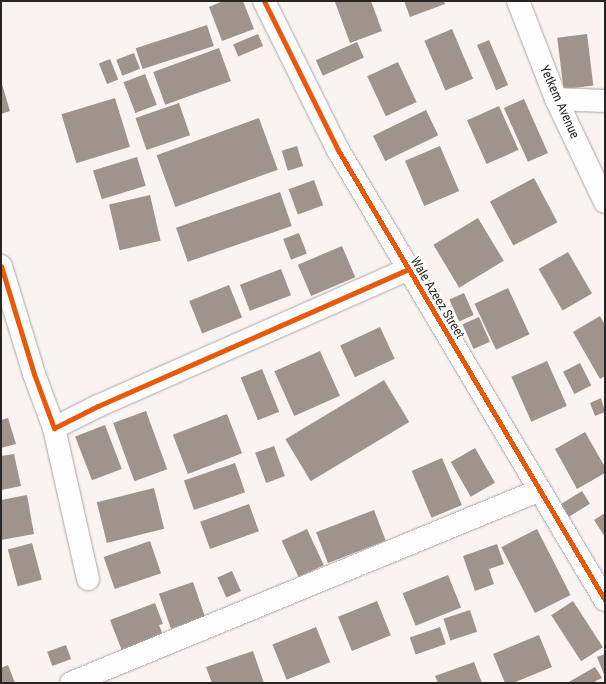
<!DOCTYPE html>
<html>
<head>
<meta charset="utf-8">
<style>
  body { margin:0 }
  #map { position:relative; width:606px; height:684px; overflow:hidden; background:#faf3f2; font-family:"Roboto Condensed",sans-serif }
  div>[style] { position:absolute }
  .building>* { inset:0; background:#a0938b; transform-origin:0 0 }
  .roads { filter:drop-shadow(0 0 1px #aca7a6) drop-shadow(0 0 1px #aca7a6) }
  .street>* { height:22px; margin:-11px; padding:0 11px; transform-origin:11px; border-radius:11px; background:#fefdfd }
  .secondary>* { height:22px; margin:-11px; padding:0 11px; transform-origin:11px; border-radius:11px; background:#fefdfd }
  .cycleway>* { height:5px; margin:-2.5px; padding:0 2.5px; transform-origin:2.5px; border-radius:2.5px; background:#e8590c }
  span { translate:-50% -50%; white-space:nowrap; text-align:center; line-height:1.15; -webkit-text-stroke:4px #fff; paint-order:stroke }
  .street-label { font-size:13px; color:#292524 }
  .frame { position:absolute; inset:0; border:2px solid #292524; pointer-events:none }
</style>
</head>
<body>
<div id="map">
  <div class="building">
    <i style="clip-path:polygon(223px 1px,243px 1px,254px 29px,222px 41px,209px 7px)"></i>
    <i style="clip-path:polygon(337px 1px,371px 1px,382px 31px,350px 43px,335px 2px)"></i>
    <i style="clip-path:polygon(404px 1px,444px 1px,445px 4px,410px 17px)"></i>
    <i style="left:207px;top:25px;width:22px;height:75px;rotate:72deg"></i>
    <i style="left:452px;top:29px;width:54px;height:30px;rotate:67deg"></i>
    <i style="left:258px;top:34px;width:13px;height:27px;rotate:67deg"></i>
    <i style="left:587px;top:34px;width:52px;height:30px;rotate:83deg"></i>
    <i style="left:489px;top:40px;width:49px;height:13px;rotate:67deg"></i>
    <i style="left:357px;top:42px;width:17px;height:45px;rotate:66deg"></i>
    <i style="left:219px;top:48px;width:35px;height:70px;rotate:70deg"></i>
    <i style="left:134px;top:53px;width:17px;height:19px;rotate:69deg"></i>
    <i style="left:110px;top:59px;width:22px;height:12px;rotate:68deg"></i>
    <i style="left:398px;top:62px;width:44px;height:34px;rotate:65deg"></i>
    <i style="left:145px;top:74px;width:33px;height:23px;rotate:69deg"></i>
    <i style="clip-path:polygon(1px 81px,10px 111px,1px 114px)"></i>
    <i style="left:115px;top:98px;width:51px;height:56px;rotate:73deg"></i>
    <i style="left:524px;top:99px;width:59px;height:22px;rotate:66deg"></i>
    <i style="left:179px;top:103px;width:34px;height:46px;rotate:71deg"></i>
    <i style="left:499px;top:106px;width:48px;height:35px;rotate:66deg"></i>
    <i style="left:426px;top:110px;width:28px;height:59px;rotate:64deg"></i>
    <i style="left:259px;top:118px;width:55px;height:109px;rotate:70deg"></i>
    <i style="left:297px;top:146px;width:21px;height:16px;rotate:73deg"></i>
    <i style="left:440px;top:146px;width:49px;height:38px;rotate:67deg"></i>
    <i style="left:137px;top:157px;width:30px;height:46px;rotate:73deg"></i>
    <i style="left:534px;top:178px;width:50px;height:50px;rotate:62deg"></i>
    <i style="left:314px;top:180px;width:27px;height:27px;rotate:70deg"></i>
    <i style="left:280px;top:192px;width:36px;height:110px;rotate:71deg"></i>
    <i style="left:150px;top:195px;width:47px;height:42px;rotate:77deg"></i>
    <i style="left:478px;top:218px;width:50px;height:52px;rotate:59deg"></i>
    <i style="left:299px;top:233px;width:22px;height:17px;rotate:69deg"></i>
    <i style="left:342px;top:246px;width:34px;height:48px;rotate:67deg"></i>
    <i style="left:568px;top:252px;width:48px;height:34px;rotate:60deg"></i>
    <i style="left:281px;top:269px;width:28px;height:44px;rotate:69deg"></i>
    <i style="left:229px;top:285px;width:35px;height:43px;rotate:68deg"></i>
    <i style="left:508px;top:288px;width:51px;height:37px;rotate:65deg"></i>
    <i style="left:464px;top:293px;width:24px;height:16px;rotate:66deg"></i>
    <i style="clip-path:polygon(600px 316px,605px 325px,605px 376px,600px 379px,573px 332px)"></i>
    <i style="left:479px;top:317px;width:27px;height:18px;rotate:66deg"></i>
    <i style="left:380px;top:327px;width:35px;height:44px;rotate:65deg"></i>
    <i style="left:320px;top:351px;width:49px;height:50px;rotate:66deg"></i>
    <i style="left:547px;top:361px;width:49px;height:39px;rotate:66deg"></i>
    <i style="left:580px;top:363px;width:25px;height:19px;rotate:63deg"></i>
    <i style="left:262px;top:369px;width:46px;height:23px;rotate:68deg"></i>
    <i style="left:384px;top:380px;width:49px;height:115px;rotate:59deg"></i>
    <i style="clip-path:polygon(601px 398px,605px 412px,595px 416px,590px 403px)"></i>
    <i style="left:146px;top:411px;width:62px;height:35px;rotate:70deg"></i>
    <i style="left:227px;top:414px;width:42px;height:58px;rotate:69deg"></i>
    <i style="clip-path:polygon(8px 418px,16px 444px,1px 448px,1px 420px)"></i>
    <i style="left:105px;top:425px;width:47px;height:32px;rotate:69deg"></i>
    <i style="clip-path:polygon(585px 432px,605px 467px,605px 473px,577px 489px,555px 449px)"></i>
    <i style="left:274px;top:446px;width:32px;height:20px;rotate:70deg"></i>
    <i style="left:475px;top:448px;width:40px;height:28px;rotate:60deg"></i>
    <i style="clip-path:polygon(14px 454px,21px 486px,1px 490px,1px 456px)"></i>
    <i style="left:442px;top:458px;width:51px;height:33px;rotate:67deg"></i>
    <i style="left:235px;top:463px;width:31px;height:54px;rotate:71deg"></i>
    <i style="left:154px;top:488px;width:42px;height:59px;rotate:76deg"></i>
    <i style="left:582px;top:491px;width:15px;height:29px;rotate:58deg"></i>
    <i style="clip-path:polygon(27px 495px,34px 534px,1px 540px,1px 500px)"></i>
    <i style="left:249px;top:504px;width:29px;height:52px;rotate:70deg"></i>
    <i style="left:374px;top:510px;width:33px;height:62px;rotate:69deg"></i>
    <i style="clip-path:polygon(605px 513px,605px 537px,594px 520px)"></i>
    <i style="left:307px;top:529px;width:40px;height:28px;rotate:65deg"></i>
    <i style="left:537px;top:529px;width:74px;height:40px;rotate:63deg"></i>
    <i style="left:150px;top:541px;width:34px;height:49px;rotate:71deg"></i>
    <i style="left:32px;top:543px;width:38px;height:25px;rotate:75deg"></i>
    <i style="clip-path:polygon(497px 544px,504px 564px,489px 569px,494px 584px,475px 591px,463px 556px)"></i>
    <i style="left:232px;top:571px;width:22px;height:16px;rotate:66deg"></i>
    <i style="left:448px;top:575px;width:35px;height:49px;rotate:68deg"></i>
    <i style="left:193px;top:582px;width:37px;height:36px;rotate:71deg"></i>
    <i style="left:377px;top:601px;width:37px;height:42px;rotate:68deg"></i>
    <i style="left:573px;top:601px;width:55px;height:26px;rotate:57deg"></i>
    <i style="clip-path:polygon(155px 603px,163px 624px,159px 625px,163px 635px,122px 651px,110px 620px)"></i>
    <i style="left:470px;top:610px;width:23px;height:28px;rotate:72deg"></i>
    <i style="left:316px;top:627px;width:38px;height:47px;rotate:68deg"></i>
    <i style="left:440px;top:627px;width:18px;height:32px;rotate:71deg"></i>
    <i style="clip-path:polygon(539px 635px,552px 667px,513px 683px,505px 683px,493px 654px)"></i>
    <i style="left:66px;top:645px;width:15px;height:20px;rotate:70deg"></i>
    <i style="clip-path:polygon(253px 651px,264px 683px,212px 683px,206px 667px)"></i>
    <i style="clip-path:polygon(605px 654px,605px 677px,597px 657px)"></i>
    <i style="clip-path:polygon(474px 662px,482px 683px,438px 683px,435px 676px)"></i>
    <i style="clip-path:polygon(8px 665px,15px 683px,1px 683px,1px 668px)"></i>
    <i style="clip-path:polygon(595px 667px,602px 678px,592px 683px,567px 683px)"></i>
  </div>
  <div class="roads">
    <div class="street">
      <i style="left:264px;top:1px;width:166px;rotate:63.6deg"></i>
      <i style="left:338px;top:150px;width:523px;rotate:59.32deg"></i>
      <i style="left:556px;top:99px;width:49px;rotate:2.3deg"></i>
      <i style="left:1px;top:266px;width:113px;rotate:73deg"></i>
      <i style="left:34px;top:374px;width:58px;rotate:69.7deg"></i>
      <i style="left:54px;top:428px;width:49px;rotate:-26.6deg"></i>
      <i style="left:98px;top:406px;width:338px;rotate:-23.8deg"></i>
      <i style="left:54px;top:428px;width:155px;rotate:77.3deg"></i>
      <i style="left:71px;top:683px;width:507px;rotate:-22.37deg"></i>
    </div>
    <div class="secondary">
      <i style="left:518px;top:1px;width:105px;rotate:68.8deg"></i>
      <i style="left:556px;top:99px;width:114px;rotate:64.6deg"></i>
    </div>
  </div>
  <div class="cycleway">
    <i style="left:264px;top:1px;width:166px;rotate:63.6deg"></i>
    <i style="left:338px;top:150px;width:523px;rotate:59.32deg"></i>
    <i style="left:1px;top:266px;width:113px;rotate:73deg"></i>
    <i style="left:34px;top:374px;width:58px;rotate:69.7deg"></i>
    <i style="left:54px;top:428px;width:49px;rotate:-26.6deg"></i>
    <i style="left:98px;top:406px;width:338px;rotate:-23.8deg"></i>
  </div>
  <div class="street-label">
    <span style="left:559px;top:102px;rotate:66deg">Yetkem Avenue</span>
    <span style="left:437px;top:298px;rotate:59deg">Wale Azeez Street</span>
  </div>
  <div class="frame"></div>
</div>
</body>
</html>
